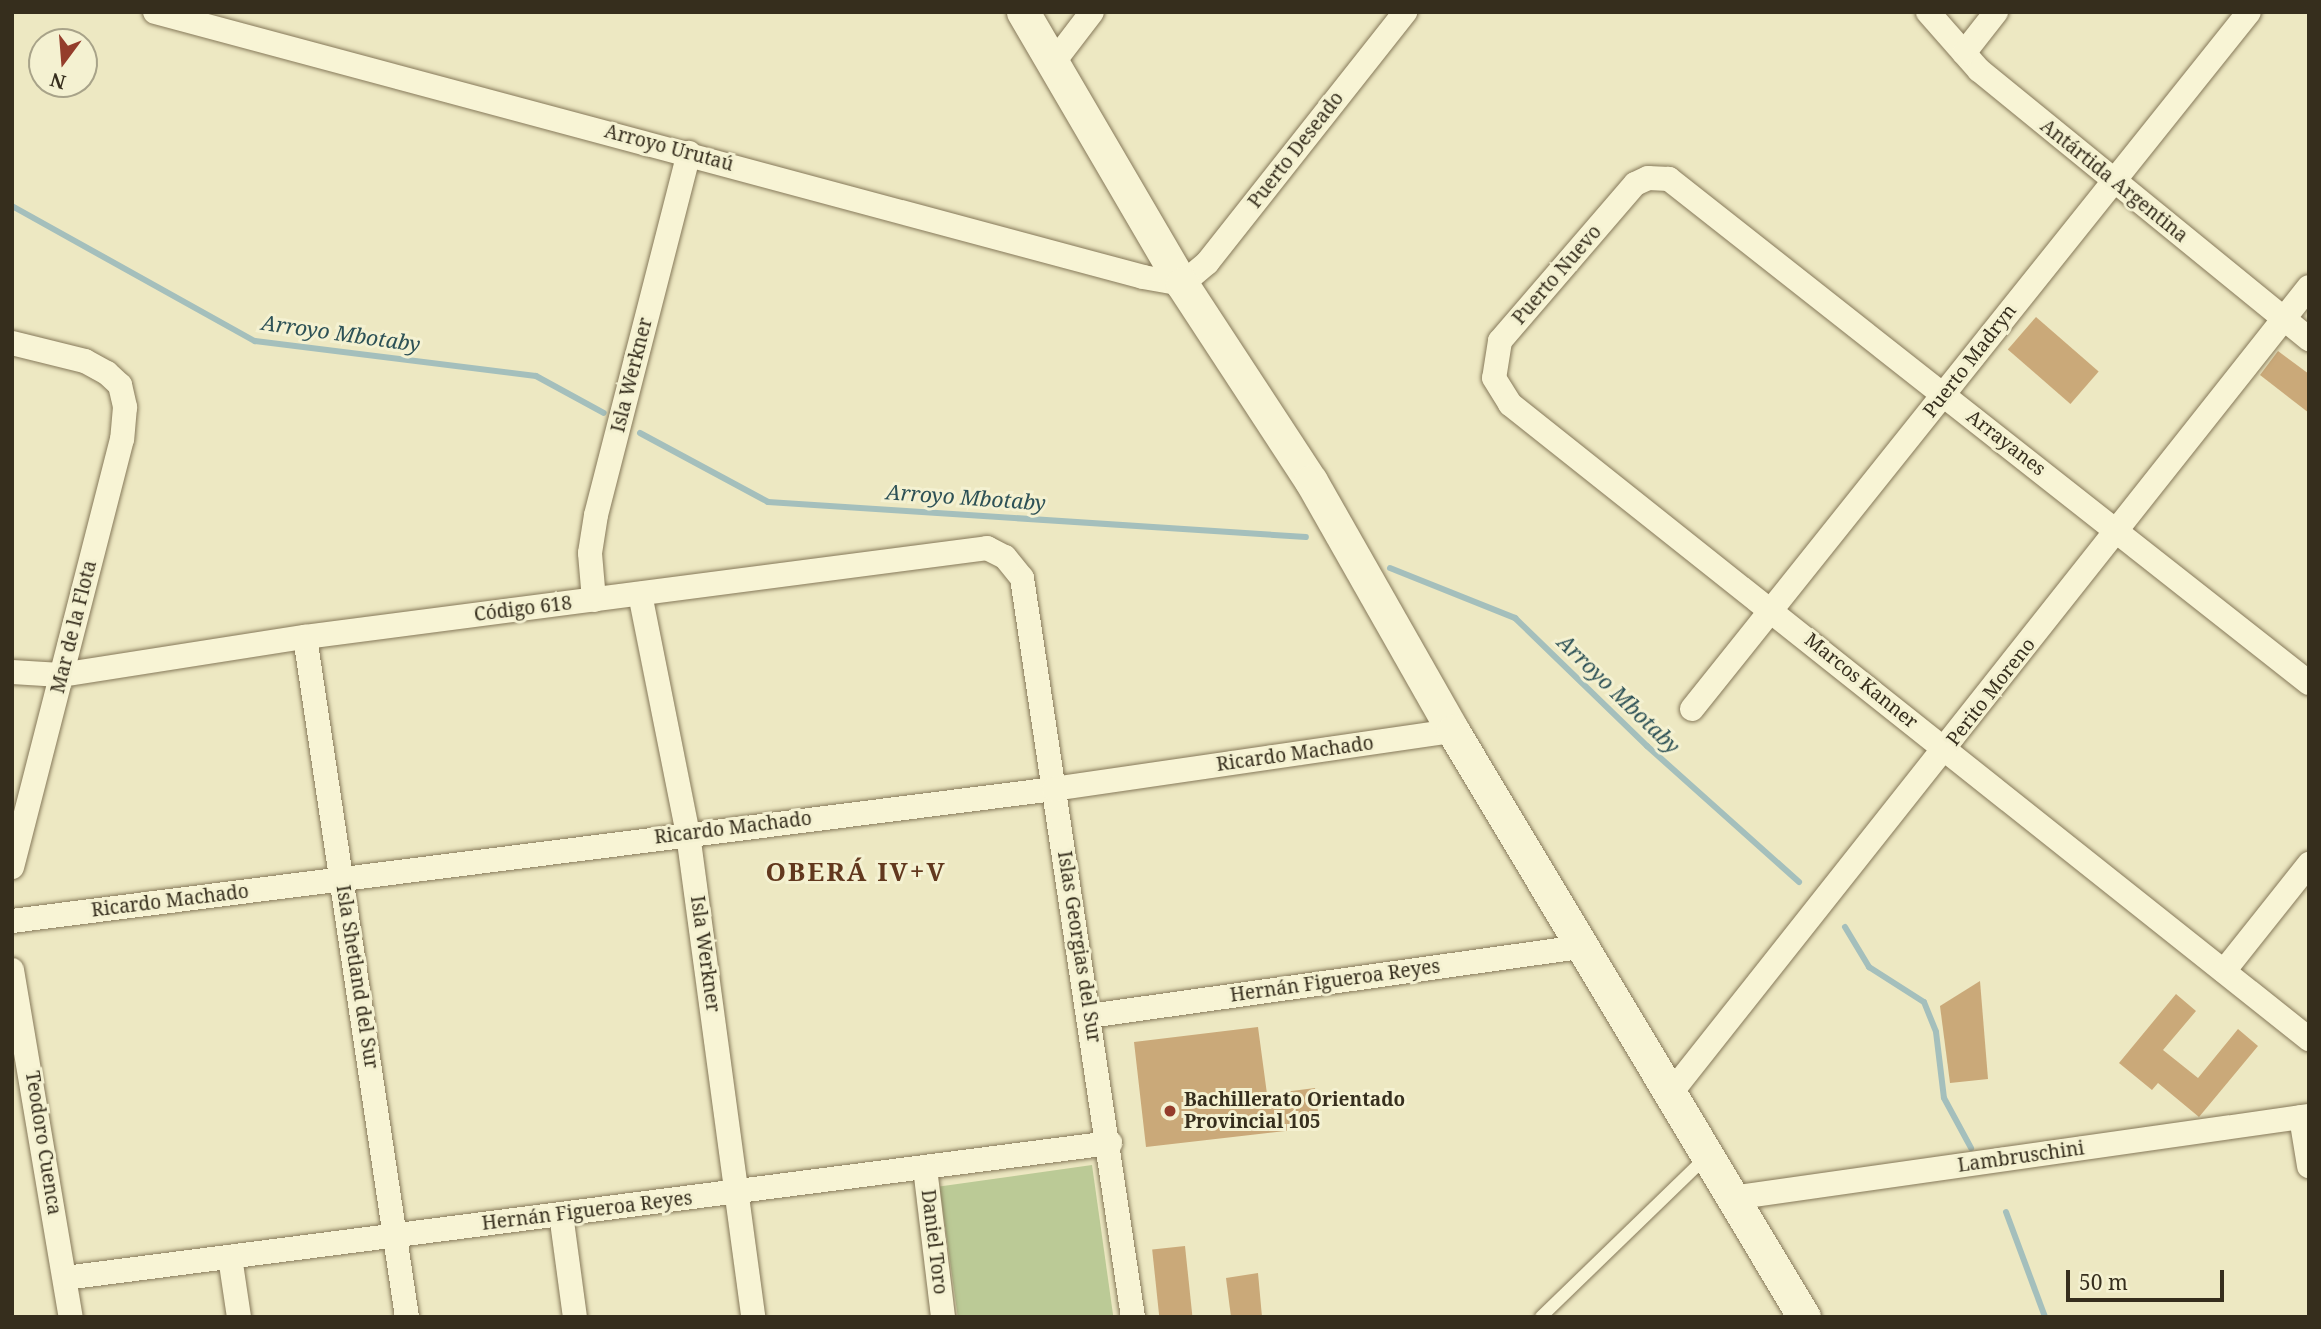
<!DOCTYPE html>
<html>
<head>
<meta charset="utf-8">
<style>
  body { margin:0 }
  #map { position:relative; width:2321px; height:1329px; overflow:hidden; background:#ede8c2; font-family:"Noto Serif",serif }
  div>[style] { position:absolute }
  .green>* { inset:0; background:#bbca96; transform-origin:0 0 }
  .stream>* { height:6px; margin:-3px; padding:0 3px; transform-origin:3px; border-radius:3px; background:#a4bfbc }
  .building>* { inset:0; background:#caa979; transform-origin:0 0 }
  .roads { filter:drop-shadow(0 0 2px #86795a) drop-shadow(0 0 2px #86795a) }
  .lane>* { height:12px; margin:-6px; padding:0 6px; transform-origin:6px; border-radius:6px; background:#f8f4d5 }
  .street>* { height:24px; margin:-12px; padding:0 12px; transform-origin:12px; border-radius:12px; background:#f8f4d5 }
  .secondary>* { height:33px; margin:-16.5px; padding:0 16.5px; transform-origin:16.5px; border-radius:16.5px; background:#f8f4d5 }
  .dots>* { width:19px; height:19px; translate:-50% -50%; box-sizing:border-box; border:4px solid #f4f1d1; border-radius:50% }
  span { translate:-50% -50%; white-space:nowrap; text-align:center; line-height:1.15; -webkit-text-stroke:6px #f4f1d1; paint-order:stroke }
  .street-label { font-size:19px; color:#362e1d }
  .poi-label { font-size:19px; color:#362e1d; font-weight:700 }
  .left { translate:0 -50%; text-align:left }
  .water-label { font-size:21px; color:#2d5156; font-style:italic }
  .district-label { font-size:26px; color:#62381e; font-weight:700; letter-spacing:2px }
  .frame { position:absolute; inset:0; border:14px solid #362e1d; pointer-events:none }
  .north { position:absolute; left:28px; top:28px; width:70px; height:70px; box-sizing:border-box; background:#f4f1d1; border:2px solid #a8a389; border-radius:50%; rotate:196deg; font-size:19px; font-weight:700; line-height:28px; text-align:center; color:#362e1d }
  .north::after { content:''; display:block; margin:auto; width:24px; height:32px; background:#943d2b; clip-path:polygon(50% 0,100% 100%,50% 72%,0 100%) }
  .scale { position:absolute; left:2066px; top:1270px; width:158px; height:32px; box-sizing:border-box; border:4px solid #362e1d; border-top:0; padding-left:9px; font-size:21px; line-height:24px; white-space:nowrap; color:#362e1d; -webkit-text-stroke:5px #f4f1d1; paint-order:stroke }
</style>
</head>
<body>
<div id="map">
  <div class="green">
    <i style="left:1092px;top:1165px;width:153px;height:154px;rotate:82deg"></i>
  </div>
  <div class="stream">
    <i style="left:12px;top:206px;width:278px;rotate:29.1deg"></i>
    <i style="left:255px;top:341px;width:283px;rotate:7.1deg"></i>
    <i style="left:536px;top:376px;width:77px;rotate:28.6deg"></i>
    <i style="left:640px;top:433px;width:145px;rotate:28.3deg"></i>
    <i style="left:768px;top:502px;width:539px;rotate:3.72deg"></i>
    <i style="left:1390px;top:568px;width:135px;rotate:21.8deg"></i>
    <i style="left:1515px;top:618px;width:184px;rotate:44.1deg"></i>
    <i style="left:1647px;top:746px;width:204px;rotate:41.8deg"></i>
    <i style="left:1845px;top:927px;width:47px;rotate:59deg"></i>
    <i style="left:1869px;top:967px;width:65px;rotate:32.5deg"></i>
    <i style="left:1924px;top:1002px;width:32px;rotate:68deg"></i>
    <i style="left:1936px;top:1032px;width:66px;rotate:83.1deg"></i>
    <i style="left:1944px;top:1098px;width:57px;rotate:61.6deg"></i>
    <i style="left:2006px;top:1212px;width:112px;rotate:69.6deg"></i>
  </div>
  <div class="building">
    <i style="left:2036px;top:317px;width:83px;height:43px;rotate:41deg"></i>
    <i style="clip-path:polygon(2278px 351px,2309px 374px,2309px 413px,2260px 375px)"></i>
    <i style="clip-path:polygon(1980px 981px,1988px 1079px,1950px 1083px,1940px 1006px)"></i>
    <i style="clip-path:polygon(2176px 994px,2196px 1011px,2163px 1050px,2198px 1078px,2238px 1029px,2258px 1046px,2199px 1117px,2158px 1083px,2152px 1090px,2119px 1063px)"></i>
    <i style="clip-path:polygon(1258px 1027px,1267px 1094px,1315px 1088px,1320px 1127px,1146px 1147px,1134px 1042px)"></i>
    <i style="left:1185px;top:1246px;width:71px;height:33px;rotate:84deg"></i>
    <i style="clip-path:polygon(1258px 1273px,1262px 1317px,1231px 1317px,1226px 1278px)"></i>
  </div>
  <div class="roads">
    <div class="lane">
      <i style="left:1541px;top:1317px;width:231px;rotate:-44.1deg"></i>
    </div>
    <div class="street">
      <i style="left:155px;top:12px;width:1023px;rotate:15.01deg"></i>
      <i style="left:1143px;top:277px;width:40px;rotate:10deg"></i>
      <i style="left:1182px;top:284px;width:33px;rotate:-40deg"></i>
      <i style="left:1207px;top:263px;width:320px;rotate:-51.7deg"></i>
      <i style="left:1928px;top:12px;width:77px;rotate:48.7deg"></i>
      <i style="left:1979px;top:70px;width:426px;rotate:39.2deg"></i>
      <i style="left:1964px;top:53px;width:52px;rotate:-52deg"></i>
      <i style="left:1053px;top:63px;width:64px;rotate:-52.6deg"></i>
      <i style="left:12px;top:343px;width:75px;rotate:13.9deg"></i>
      <i style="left:85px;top:361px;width:25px;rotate:29deg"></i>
      <i style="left:107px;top:373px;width:18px;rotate:43deg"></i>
      <i style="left:120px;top:385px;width:23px;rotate:77deg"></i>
      <i style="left:125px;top:407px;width:32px;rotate:95deg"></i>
      <i style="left:122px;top:439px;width:442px;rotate:104.4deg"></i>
      <i style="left:640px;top:594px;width:245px;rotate:78.7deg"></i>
      <i style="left:688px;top:834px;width:487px;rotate:82.3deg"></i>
      <i style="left:594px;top:600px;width:47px;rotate:-94.9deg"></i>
      <i style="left:590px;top:553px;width:38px;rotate:-81deg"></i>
      <i style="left:596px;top:515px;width:374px;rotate:-75.6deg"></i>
      <i style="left:305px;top:637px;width:688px;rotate:81.47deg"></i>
      <i style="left:12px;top:672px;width:49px;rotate:3.5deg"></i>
      <i style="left:61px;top:675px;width:247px;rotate:-8.9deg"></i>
      <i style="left:305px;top:637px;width:688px;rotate:-7.43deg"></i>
      <i style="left:987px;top:548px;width:20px;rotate:27deg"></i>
      <i style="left:1005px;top:557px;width:27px;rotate:51deg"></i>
      <i style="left:1022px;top:578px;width:747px;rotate:81.46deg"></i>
      <i style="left:2309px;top:683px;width:815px;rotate:-141.78deg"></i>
      <i style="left:1669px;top:179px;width:21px;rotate:-177deg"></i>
      <i style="left:1648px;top:178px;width:14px;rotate:155deg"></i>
      <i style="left:1635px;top:184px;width:207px;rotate:130.7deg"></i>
      <i style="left:1500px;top:341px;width:37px;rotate:99deg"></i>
      <i style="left:1494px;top:378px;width:31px;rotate:58deg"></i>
      <i style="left:1510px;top:404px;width:1021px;rotate:38.48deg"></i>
      <i style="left:1692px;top:709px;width:892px;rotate:-51.37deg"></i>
      <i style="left:12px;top:921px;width:1050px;rotate:-7.22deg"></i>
      <i style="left:1054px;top:789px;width:403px;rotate:-8.3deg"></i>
      <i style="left:12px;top:970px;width:352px;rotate:80.4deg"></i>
      <i style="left:2224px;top:971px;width:137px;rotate:-51.5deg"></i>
      <i style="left:1089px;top:1016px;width:498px;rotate:-8deg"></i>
      <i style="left:1670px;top:1094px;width:1029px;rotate:-51.63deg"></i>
      <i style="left:2301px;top:1117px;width:50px;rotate:80.7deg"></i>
      <i style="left:925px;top:1168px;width:150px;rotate:83.1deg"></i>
      <i style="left:1732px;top:1198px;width:583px;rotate:-8.09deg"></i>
      <i style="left:561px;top:1214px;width:104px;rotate:82.3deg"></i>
      <i style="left:230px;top:1257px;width:61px;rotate:81.5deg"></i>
      <i style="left:65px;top:1278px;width:1054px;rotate:-7.36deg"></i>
    </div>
    <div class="secondary">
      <i style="left:1023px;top:12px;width:315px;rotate:59.7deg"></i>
      <i style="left:1182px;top:284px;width:235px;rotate:56.8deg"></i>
      <i style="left:1311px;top:481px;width:288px;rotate:60.4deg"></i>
      <i style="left:1453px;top:731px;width:683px;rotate:59.08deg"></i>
    </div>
  </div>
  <div class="dots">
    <i style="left:1170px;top:1111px;background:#943d2b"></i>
  </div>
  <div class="street-label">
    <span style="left:669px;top:148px;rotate:15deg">Arroyo Urutaú</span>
    <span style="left:1296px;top:150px;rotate:-52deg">Puerto Deseado</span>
    <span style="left:2114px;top:181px;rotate:39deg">Antártida Argentina</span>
    <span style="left:1557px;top:275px;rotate:-49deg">Puerto Nuevo</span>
    <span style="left:1970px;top:361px;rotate:-52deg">Puerto Madryn</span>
    <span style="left:632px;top:375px;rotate:-76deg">Isla Werkner</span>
    <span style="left:2006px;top:443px;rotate:38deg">Arrayanes</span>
    <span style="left:523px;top:609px;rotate:-7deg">Código 618</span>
    <span style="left:74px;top:627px;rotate:-76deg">Mar de la Flota</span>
    <span style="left:1861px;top:681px;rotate:39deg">Marcos Kanner</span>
    <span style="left:1991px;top:692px;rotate:-52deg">Perito Moreno</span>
    <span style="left:1295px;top:754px;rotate:-8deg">Ricardo Machado</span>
    <span style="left:733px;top:828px;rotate:-7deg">Ricardo Machado</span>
    <span style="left:170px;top:901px;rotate:-7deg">Ricardo Machado</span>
    <span style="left:1079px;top:947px;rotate:81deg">Islas Georgias del Sur</span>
    <span style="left:705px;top:954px;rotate:82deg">Isla Werkner</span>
    <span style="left:357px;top:977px;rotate:81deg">Isla Shetland del Sur</span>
    <span style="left:1335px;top:981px;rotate:-8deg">Hernán Figueroa Reyes</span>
    <span style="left:43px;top:1143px;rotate:81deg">Teodoro Cuenca</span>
    <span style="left:2021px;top:1157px;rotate:-8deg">Lambruschini</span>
    <span style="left:587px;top:1211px;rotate:-7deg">Hernán Figueroa Reyes</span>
    <span style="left:934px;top:1242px;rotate:83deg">Daniel Toro</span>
  </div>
  <div class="poi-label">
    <span class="left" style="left:1184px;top:1111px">Bachillerato Orientado<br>Provincial 105</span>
  </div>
  <div class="water-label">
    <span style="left:341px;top:333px;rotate:8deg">Arroyo Mbotaby</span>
    <span style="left:966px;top:497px;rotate:4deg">Arroyo Mbotaby</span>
    <span style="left:1619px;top:694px;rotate:44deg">Arroyo Mbotaby</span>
  </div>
  <div class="district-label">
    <span style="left:856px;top:872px">OBERÁ IV+V</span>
  </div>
  <div class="frame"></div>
  <div class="north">N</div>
  <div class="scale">50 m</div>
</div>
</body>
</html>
